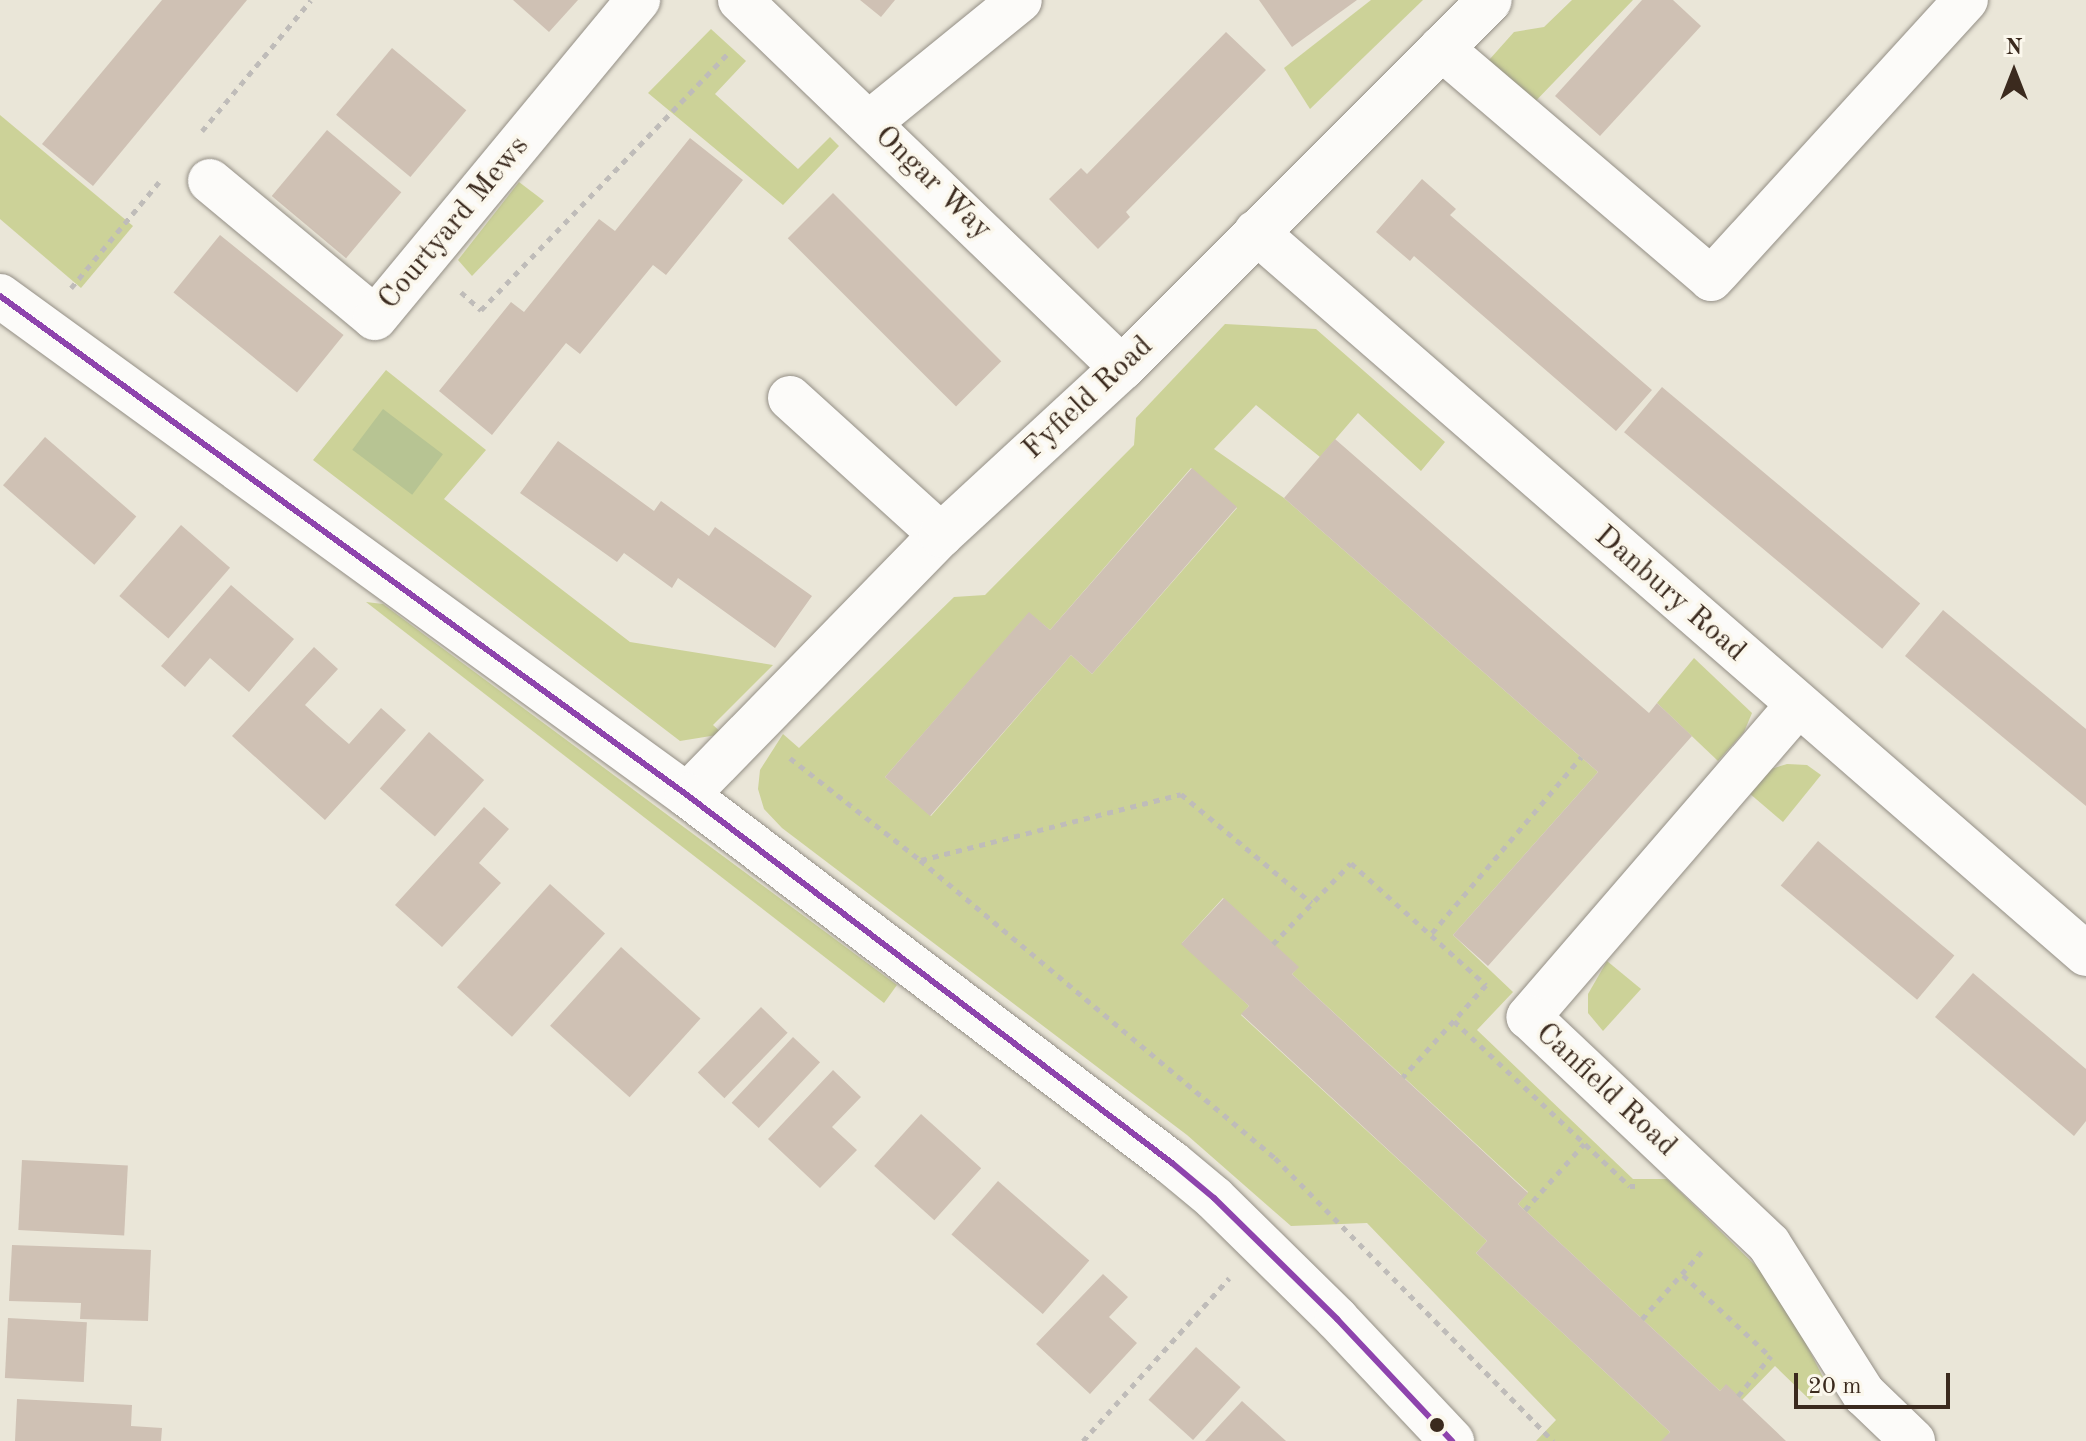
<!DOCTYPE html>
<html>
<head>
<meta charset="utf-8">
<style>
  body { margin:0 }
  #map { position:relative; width:2086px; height:1441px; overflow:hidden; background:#eae6d8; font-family:"Old Standard TT",serif }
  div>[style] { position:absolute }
  .green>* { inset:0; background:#ccd298 }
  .forest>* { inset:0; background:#b7c493; transform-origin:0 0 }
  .building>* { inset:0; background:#cfc1b4; transform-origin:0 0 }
  .path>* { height:5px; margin-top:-2.5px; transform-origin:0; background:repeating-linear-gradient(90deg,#bfbcb9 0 6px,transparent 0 12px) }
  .roads { filter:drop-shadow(0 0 2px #948f86) drop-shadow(0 0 2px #948f86) }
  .minor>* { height:44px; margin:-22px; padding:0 22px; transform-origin:22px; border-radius:22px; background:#fcfbf9 }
  .major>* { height:44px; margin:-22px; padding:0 22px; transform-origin:22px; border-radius:22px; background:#fcfbf9 }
  .bus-1>* { height:6px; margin:-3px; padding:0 3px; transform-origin:3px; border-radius:3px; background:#8e44ad }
  .dots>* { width:22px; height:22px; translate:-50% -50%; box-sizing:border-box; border:4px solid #fbf7ec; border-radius:50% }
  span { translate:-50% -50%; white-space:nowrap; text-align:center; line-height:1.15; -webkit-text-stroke:7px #fbf7ec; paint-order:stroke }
  .street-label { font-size:30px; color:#3b2a1e }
  .north { position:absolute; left:1974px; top:32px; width:80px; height:80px; -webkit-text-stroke:6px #fbf7ec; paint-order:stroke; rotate:0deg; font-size:22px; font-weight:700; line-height:32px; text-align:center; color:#3b2a1e }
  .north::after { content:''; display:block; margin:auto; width:28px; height:36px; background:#3b2a1e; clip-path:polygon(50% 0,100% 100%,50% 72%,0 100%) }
  .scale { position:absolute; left:1794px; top:1373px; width:156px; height:36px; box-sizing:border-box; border:4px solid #3b2a1e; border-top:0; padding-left:10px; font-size:24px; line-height:28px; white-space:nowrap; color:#3b2a1e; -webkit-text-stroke:6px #fbf7ec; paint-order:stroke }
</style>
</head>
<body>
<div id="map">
  <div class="green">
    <i style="clip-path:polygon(1371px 0,1423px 0,1310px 109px,1284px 68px)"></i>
    <i style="clip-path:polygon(1572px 0,1633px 0,1528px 109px,1481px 69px,1514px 32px,1544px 27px)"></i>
    <i style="clip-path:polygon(711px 29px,746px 61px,715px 94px,798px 169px,830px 137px,839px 146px,783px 205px,648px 93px)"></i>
    <i style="clip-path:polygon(0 115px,133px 226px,81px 288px,0 219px)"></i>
    <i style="clip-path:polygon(519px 182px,544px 201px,472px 276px,458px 260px)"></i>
    <i style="clip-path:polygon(evenodd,1225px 324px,1316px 329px,1445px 442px,1421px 471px,1358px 413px,1320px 457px,1256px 405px,1214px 449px,1284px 498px,1598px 772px,1453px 935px,1513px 992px,1477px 1030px,1633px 1179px,1667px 1179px,1759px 1269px,1802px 1336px,1826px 1383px,1810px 1400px,1775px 1366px,1742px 1400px,1726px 1385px,1720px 1391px,1518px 1204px,1528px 1192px,1292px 974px,1298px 967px,1223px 898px,1182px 943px,1249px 1006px,1241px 1015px,1487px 1241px,1476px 1253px,1670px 1432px,1663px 1441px,1536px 1441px,1556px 1420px,1367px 1223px,1291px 1226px,1187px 1135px,782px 828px,764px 809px,758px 789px,760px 770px,783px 734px,799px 748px,954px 597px,985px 595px,1134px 445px,1136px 418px,1225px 324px,1191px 468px,1237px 508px,1092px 674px,1071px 655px,931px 816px,885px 777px,1029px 613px,1050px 630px,1191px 468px)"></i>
    <i style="clip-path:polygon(386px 370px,486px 450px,444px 499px,630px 642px,773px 665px,713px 725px,723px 734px,680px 741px,313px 460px)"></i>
    <i style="clip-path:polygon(366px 602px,383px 604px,897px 985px,884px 1003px)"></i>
    <i style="clip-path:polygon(1694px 658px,1752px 713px,1744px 732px,1718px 761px,1657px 703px)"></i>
    <i style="clip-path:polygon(1787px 764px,1807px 765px,1821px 775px,1783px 822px,1749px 793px,1771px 769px)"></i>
    <i style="clip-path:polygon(1607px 961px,1641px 989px,1603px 1031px,1588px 1013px,1588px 994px)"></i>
  </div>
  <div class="forest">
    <i style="left:383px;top:409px;width:75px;height:51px;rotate:37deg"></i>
  </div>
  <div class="building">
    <i style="clip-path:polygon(162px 0,247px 0,93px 186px,42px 144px)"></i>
    <i style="clip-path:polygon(513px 0,578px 0,549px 32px)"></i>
    <i style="clip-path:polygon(860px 0,895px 0,881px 17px)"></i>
    <i style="clip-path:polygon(1259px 0,1357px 0,1292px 47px)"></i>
    <i style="clip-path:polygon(1642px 0,1673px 0,1701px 26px,1600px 136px,1555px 96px)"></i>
    <i style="clip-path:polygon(1226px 32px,1266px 70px,1126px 212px,1130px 217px,1098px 249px,1049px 199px,1081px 168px,1087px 174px)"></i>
    <i style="left:392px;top:48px;width:97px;height:87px;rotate:40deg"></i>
    <i style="left:327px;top:130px;width:97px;height:86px;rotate:40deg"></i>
    <i style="clip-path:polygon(690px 138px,743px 180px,666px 275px,653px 265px,580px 354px,566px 343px,492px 435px,439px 391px,511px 302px,524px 312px,599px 219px,615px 231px)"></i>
    <i style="clip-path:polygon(1422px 179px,1456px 209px,1450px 215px,1652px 390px,1616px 431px,1414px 256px,1410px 261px,1376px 232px)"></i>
    <i style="left:833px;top:193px;width:238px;height:64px;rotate:45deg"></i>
    <i style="left:220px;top:235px;width:159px;height:74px;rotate:39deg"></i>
    <i style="left:1662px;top:387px;width:337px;height:59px;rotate:40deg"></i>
    <i style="left:45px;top:437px;width:121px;height:64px;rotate:41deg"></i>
    <i style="clip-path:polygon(1335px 439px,1649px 713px,1657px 703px,1692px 736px,1488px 966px,1453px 935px,1598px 772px,1284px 498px)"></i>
    <i style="clip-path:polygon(558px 441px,654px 511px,661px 501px,709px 536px,715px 527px,812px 596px,775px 648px,678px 578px,672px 588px,624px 553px,617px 562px,520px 493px)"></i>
    <i style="clip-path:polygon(1192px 468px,1237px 507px,1092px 674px,1071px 655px,930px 816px,885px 777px,1029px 612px,1050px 630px)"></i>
    <i style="left:181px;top:525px;width:65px;height:94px;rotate:41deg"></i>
    <i style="clip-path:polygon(231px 585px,294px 639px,249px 692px,210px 658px,185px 687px,161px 666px)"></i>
    <i style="clip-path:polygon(1943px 610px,2086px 729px,2086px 806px,1905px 656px)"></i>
    <i style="clip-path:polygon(314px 647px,338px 669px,305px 705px,327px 725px,349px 744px,381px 708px,406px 730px,325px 820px,232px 736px)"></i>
    <i style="left:429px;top:732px;width:73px;height:75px;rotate:41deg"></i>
    <i style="clip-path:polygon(484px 807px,509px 829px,479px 863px,501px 883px,442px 947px,395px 905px)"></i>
    <i style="left:1818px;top:841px;width:178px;height:58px;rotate:40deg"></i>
    <i style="left:550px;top:884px;width:74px;height:139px;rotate:42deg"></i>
    <i style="clip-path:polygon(1224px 898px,1299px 967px,1292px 974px,1528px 1193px,1518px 1204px,1720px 1391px,1726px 1384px,1786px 1441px,1661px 1441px,1670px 1432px,1476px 1253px,1487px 1241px,1241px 1014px,1249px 1006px,1181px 944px)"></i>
    <i style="left:621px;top:947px;width:107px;height:106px;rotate:42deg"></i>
    <i style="clip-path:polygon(1973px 973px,2086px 1069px,2086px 1121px,2074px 1136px,1935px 1017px)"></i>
    <i style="left:761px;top:1007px;width:37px;height:91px;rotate:44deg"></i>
    <i style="left:793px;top:1037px;width:37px;height:90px;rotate:43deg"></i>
    <i style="clip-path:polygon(833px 1070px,861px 1097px,832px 1127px,857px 1150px,820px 1188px,768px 1139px)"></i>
    <i style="left:921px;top:1114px;width:81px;height:70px;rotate:42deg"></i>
    <i style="left:22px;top:1160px;width:106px;height:70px;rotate:3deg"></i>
    <i style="left:998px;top:1181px;width:121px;height:71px;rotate:41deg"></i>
    <i style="clip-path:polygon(12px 1245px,151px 1250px,148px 1321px,80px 1319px,81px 1303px,9px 1301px)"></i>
    <i style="clip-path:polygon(1103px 1274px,1128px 1297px,1109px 1317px,1137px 1343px,1090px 1394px,1036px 1344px)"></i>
    <i style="left:8px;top:1318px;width:79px;height:60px;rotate:3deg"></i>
    <i style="left:1196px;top:1347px;width:60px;height:71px;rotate:42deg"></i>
    <i style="clip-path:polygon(17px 1399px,132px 1405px,131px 1426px,162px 1428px,161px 1441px,15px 1441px)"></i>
    <i style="clip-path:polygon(1242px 1401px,1286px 1441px,1205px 1441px)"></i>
  </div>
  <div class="path">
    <i style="left:202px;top:131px;width:170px;rotate:-50.2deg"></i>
    <i style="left:71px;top:288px;width:138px;rotate:-50.3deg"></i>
    <i style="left:461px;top:292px;width:27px;rotate:42deg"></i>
    <i style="left:481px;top:310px;width:355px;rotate:-46.1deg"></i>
    <i style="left:790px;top:758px;width:165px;rotate:38.1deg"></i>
    <i style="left:920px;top:860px;width:463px;rotate:40deg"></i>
    <i style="left:1275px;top:1158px;width:397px;rotate:45.5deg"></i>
    <i style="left:921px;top:860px;width:268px;rotate:-14.2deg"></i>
    <i style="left:1181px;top:794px;width:170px;rotate:39.8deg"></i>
    <i style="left:1432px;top:933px;width:231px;rotate:-49.7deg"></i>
    <i style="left:1273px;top:944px;width:112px;rotate:-46.1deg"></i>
    <i style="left:1351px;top:863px;width:182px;rotate:42.1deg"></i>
    <i style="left:1486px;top:985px;width:124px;rotate:132.1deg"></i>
    <i style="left:1454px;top:1021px;width:241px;rotate:43.2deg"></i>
    <i style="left:1630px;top:1186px;width:5px"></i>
    <i style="left:1525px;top:1210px;width:89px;rotate:-48.2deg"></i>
    <i style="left:1683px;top:1275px;width:120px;rotate:43deg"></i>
    <i style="left:1642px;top:1319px;width:92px;rotate:-48.5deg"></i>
    <i style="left:1738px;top:1396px;width:52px;rotate:-50.5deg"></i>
    <i style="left:1083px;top:1441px;width:219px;rotate:-48.1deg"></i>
  </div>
  <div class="roads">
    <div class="minor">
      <i style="left:740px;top:0;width:530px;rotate:43.93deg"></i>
      <i style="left:1441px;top:48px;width:355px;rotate:40.5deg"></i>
      <i style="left:1711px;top:279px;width:378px;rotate:-47.6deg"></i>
      <i style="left:870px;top:122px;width:193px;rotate:-39.1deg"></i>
      <i style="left:210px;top:181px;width:214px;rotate:39.7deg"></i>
      <i style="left:375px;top:318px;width:413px;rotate:-50.4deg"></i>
      <i style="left:1256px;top:232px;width:1100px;rotate:41.02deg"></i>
      <i style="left:790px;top:398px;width:204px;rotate:42.2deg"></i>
      <i style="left:1797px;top:706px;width:411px;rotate:130.8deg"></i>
      <i style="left:1529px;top:1017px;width:330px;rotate:43.4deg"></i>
      <i style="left:1769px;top:1244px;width:178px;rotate:57.7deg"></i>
      <i style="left:1864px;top:1394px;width:68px;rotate:43.8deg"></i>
      <i style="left:687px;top:795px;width:363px;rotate:-45.7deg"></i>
      <i style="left:941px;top:535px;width:246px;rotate:-42.7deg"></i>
      <i style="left:1122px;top:368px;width:520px;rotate:-45deg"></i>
    </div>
    <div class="major">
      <i style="left:0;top:296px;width:849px;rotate:35.99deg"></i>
      <i style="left:687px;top:795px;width:609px;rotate:37.19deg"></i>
      <i style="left:1172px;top:1163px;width:55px;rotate:39.8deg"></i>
      <i style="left:1214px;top:1198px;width:173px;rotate:44.5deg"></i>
      <i style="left:1337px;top:1319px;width:168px;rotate:46.7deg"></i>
    </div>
  </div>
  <div class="bus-1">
    <i style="left:0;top:296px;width:849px;rotate:35.99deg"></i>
    <i style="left:687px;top:795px;width:609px;rotate:37.19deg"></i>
    <i style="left:1172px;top:1163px;width:55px;rotate:39.8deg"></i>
    <i style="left:1214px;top:1198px;width:173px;rotate:44.5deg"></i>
    <i style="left:1337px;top:1319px;width:168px;rotate:46.7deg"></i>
  </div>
  <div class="dots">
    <i style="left:1437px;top:1425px;background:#3b2a1e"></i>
  </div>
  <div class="street-label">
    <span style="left:933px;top:183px;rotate:44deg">Ongar Way</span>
    <span style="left:454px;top:223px;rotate:-50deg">Courtyard Mews</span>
    <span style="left:1088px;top:398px;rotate:-43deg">Fyfield Road</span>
    <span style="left:1670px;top:594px;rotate:41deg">Danbury Road</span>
    <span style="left:1606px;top:1090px;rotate:43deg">Canfield Road</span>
  </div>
  <div class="north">N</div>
  <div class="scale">20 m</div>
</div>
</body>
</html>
